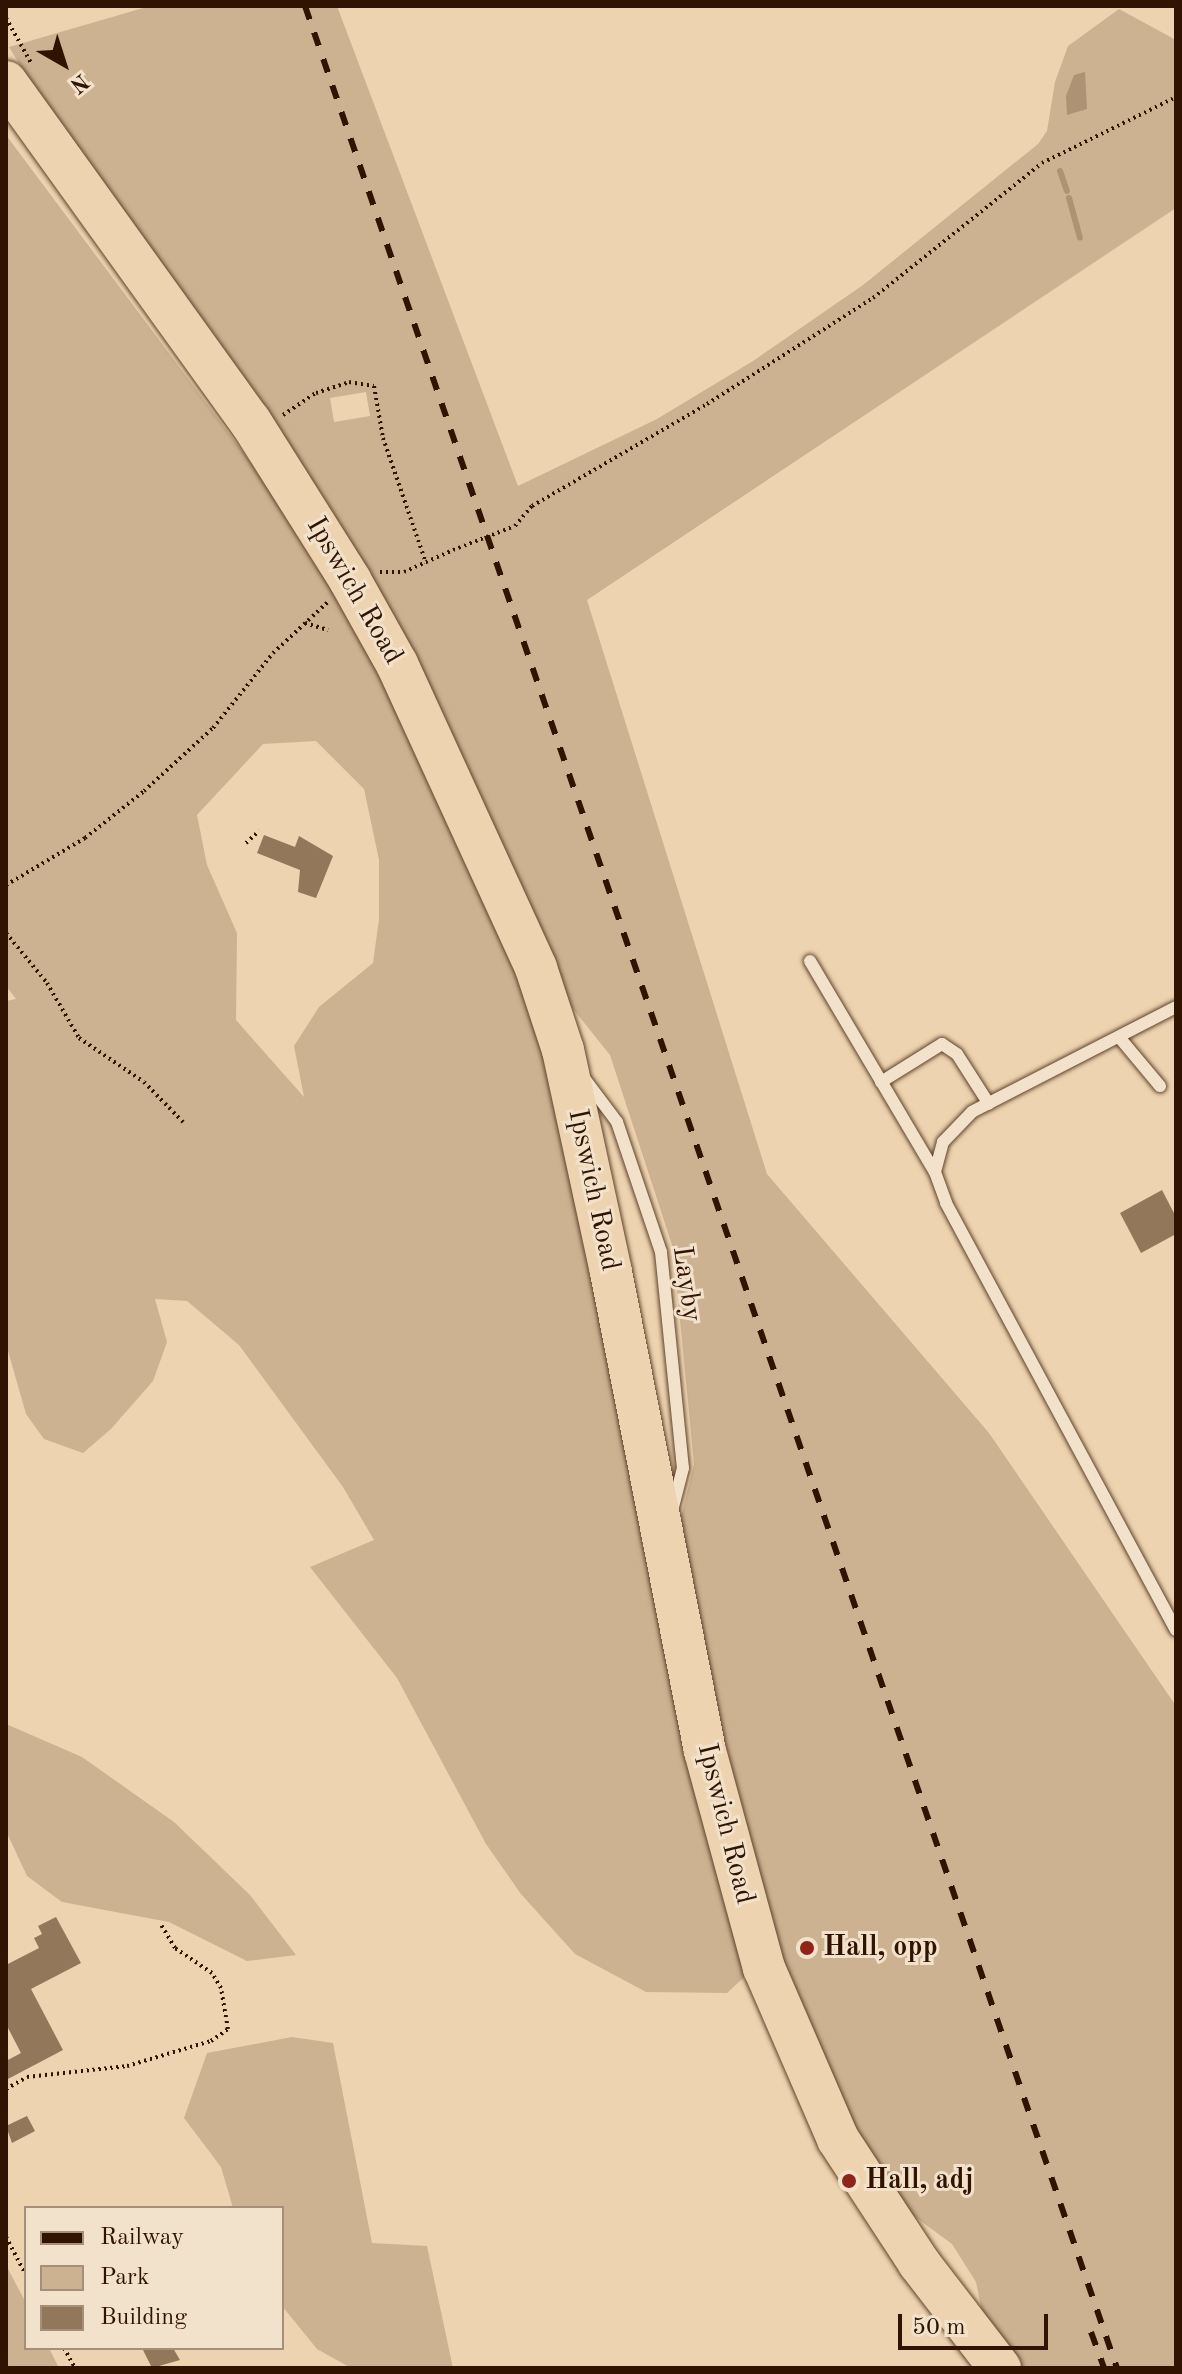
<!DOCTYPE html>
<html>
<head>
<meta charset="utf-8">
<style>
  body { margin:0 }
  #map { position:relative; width:1182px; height:2374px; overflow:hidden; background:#edd3af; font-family:"Old Standard TT",serif }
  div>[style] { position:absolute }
  .green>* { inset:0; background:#cdb291 }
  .water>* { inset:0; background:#ad9274 }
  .stream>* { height:6px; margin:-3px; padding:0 3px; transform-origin:3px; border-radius:3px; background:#ad9274 }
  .building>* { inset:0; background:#92775b }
  .path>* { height:4px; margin-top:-2px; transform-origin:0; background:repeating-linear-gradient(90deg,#301300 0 2px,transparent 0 6px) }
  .roads { filter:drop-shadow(0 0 2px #5f432c) drop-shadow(0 0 2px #5f432c) }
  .lane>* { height:12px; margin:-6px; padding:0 6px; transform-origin:6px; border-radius:6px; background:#f3e2cb }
  .highway>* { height:42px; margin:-21px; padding:0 21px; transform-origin:21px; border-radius:21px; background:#edd3af }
  .rail>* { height:6px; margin-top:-3px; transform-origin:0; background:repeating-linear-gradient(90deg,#301300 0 14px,transparent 0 28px) }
  .path-bridge>* { height:4px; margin-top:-2px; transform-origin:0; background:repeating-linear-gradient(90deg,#301300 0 2px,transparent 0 6px) }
  .dots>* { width:22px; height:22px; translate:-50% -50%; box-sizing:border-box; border:4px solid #f3e2cb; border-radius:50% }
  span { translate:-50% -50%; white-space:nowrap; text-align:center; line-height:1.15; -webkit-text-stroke:6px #f3e2cb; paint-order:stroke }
  .street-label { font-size:28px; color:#301300 }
  .poi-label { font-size:28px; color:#301300; font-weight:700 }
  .left { translate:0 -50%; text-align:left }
  .frame { position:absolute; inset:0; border:8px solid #301300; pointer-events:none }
  .legend { position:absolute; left:24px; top:2206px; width:260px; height:144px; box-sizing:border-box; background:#f3e2cb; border:2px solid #a58f7a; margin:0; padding:10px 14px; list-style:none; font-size:24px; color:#301300 }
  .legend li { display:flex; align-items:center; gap:16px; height:40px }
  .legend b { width:40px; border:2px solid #a58f7a }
  .north { position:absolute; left:24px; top:24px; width:80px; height:80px; -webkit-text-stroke:6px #f3e2cb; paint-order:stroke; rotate:141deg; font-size:22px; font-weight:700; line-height:32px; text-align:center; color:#301300 }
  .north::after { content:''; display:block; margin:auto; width:28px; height:36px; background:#301300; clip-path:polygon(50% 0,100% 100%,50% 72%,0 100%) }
  .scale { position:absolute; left:898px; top:2314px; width:150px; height:36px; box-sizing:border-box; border:4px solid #301300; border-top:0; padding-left:10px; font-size:24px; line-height:28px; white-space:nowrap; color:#301300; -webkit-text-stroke:6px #f3e2cb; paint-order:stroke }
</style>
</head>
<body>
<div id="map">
  <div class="green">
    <i style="clip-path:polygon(evenodd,150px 6px,337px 6px,518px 486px,657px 419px,753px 361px,863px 285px,1038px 144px,1047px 131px,1055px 82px,1068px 46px,1119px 9px,1176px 40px,1176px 208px,587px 600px,767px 1174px,989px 1433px,1176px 1706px,1176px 2368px,1023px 2368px,985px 2328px,976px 2282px,952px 2244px,907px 2211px,851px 2129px,778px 1958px,675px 1542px,694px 1464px,673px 1248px,610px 1055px,553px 984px,480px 819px,9px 47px,150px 6px,366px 392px,370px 416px,334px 422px,330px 398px,366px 392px)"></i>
    <i style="clip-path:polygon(evenodd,6px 135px,339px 581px,536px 996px,752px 1970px,727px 1993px,646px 1992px,575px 1954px,521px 1894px,486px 1844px,397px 1678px,310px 1567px,374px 1540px,343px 1487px,239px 1345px,187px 1301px,155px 1299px,167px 1342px,153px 1381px,111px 1429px,83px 1453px,44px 1439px,26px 1414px,6px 1344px,6px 1001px,16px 999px,6px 986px,6px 135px,316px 741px,364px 789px,379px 860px,379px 919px,373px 963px,319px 1007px,294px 1046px,304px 1097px,236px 1020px,237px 933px,207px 865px,197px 815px,263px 744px,316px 741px)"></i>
    <i style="clip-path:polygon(6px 1724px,82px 1757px,174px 1822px,250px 1895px,296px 1955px,247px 1961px,169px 1922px,62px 1902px,27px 1876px,6px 1831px)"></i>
    <i style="clip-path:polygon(292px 2037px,333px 2043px,372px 2243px,427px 2246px,453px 2368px,351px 2368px,317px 2349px,282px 2306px,282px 2208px,233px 2208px,221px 2167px,184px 2118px,207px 2053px)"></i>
    <i style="clip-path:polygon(6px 2265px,26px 2303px,26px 2348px,49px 2348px,59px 2368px,6px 2368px)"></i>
  </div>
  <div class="water">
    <i style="clip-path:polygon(1085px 72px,1087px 109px,1067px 115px,1066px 96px,1074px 75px)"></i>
  </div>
  <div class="stream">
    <i style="left:1060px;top:171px;width:21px;rotate:71deg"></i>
    <i style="left:1069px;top:198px;width:41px;rotate:74.6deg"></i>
  </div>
  <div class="building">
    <i style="clip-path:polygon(264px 835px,295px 847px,299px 836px,333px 856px,316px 898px,298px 892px,300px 870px,257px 853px)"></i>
    <i style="clip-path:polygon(1162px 1190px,1176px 1217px,1176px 1234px,1141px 1253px,1120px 1213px)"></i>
    <i style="clip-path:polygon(56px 1917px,81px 1963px,31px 1989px,63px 2050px,6px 2080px,6px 2061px,21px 2053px,6px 2024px,6px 1965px,39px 1948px,34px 1938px,42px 1934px,38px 1926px)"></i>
    <i style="clip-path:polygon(27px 2116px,35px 2131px,12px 2143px,6px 2126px)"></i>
    <i style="clip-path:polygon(142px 2348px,173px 2348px,180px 2360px,152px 2368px)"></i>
  </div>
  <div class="path">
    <i style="left:6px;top:18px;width:51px;rotate:60.9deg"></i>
    <i style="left:283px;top:415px;width:40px;rotate:-34deg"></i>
    <i style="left:316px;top:393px;width:35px;rotate:-18deg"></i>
    <i style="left:349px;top:382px;width:25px;rotate:9deg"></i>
    <i style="left:374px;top:386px;width:53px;rotate:80.2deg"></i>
    <i style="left:383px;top:438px;width:132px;rotate:71deg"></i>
    <i style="left:515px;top:526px;width:26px;rotate:-50deg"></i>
    <i style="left:532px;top:506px;width:203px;rotate:-30.2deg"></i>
    <i style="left:707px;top:404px;width:197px;rotate:-32.6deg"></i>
    <i style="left:873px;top:298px;width:216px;rotate:-38.6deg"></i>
    <i style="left:1042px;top:163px;width:149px;rotate:-26.2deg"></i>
    <i style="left:380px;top:572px;width:24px"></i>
    <i style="left:404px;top:572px;width:54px;rotate:-24.2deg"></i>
    <i style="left:305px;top:623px;width:24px;rotate:17deg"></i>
    <i style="left:246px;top:843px;width:18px;rotate:-43deg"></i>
    <i style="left:6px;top:885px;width:92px;rotate:-30.7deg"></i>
    <i style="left:85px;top:838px;width:75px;rotate:-38.5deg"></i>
    <i style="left:144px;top:791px;width:93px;rotate:-42.4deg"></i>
    <i style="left:213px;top:728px;width:96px;rotate:-51.3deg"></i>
    <i style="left:273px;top:653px;width:76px;rotate:-42.9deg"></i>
    <i style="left:6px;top:933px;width:65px;rotate:50.6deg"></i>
    <i style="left:47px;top:983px;width:64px;rotate:59.8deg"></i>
    <i style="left:79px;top:1038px;width:78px;rotate:34.1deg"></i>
    <i style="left:144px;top:1082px;width:56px;rotate:45.7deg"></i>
    <i style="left:6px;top:2089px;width:24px;rotate:-30deg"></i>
    <i style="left:27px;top:2077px;width:101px;rotate:-6.3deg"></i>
    <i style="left:127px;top:2066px;width:88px;rotate:-16.6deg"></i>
    <i style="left:211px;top:2041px;width:21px;rotate:-35deg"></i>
    <i style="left:228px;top:2029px;width:42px;rotate:-99.7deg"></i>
    <i style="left:221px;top:1988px;width:17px;rotate:-121deg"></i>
    <i style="left:212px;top:1973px;width:45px;rotate:-146deg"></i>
    <i style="left:175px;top:1948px;width:27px;rotate:-121deg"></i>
    <i style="left:6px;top:2237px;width:43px;rotate:62.2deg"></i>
    <i style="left:64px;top:2348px;width:23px;rotate:61deg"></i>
  </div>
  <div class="roads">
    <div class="lane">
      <i style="left:810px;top:961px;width:245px;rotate:59.4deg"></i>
      <i style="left:1176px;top:1007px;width:229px;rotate:152.8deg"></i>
      <i style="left:972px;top:1112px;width:42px;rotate:134deg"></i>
      <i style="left:943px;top:1142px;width:31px;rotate:105deg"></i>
      <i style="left:935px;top:1172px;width:33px;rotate:70deg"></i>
      <i style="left:946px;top:1203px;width:485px;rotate:61.7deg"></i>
      <i style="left:1119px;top:1037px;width:64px;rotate:50.1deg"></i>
      <i style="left:584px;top:1078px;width:55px;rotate:53.1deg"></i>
      <i style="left:617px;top:1122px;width:137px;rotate:71.3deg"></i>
      <i style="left:661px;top:1252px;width:217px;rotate:84.2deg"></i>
      <i style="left:683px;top:1468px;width:40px;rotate:104.4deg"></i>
      <i style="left:881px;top:1082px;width:72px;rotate:-31.9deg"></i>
      <i style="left:942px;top:1044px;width:18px;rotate:34deg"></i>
      <i style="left:957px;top:1054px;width:59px;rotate:57.4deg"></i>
    </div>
    <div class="highway">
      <i style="left:6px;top:82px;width:418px;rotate:54.3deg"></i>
      <i style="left:250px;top:421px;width:188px;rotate:57.8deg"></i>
      <i style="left:350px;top:580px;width:96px;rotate:60.8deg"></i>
      <i style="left:397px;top:664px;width:334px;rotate:65.4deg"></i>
      <i style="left:536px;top:968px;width:86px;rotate:71.8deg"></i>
      <i style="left:563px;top:1050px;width:227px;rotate:77.8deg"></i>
      <i style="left:611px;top:1272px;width:488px;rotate:78.9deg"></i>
      <i style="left:705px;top:1751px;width:225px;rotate:74.8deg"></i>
      <i style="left:764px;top:1968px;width:186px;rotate:66.6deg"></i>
      <i style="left:838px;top:2139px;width:148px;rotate:56.8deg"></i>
      <i style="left:919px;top:2263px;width:133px;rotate:52.4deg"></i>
    </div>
  </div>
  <div class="rail">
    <i style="left:305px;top:6px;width:2498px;rotate:71.03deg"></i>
    <i style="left:1091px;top:2332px;width:38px;rotate:70deg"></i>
  </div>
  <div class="path-bridge">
    <i style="left:453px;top:550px;width:66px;rotate:-21.2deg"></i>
  </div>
  <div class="dots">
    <i style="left:807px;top:1948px;background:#8f2418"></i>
    <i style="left:849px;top:2181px;background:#8f2418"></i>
  </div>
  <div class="street-label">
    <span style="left:354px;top:591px;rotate:60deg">Ipswich Road</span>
    <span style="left:593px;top:1190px;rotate:78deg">Ipswich Road</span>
    <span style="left:686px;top:1284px;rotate:82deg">Layby</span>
    <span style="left:725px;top:1824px;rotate:76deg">Ipswich Road</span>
  </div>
  <div class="poi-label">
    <span class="left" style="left:823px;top:1948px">Hall, opp</span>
    <span class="left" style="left:865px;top:2181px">Hall, adj</span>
  </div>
  <div class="frame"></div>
  <ul class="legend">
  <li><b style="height:10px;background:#301300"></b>Railway</li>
  <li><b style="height:22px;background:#cdb291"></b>Park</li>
  <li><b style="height:22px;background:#92775b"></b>Building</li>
  </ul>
  <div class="north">N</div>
  <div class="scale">50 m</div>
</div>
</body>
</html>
